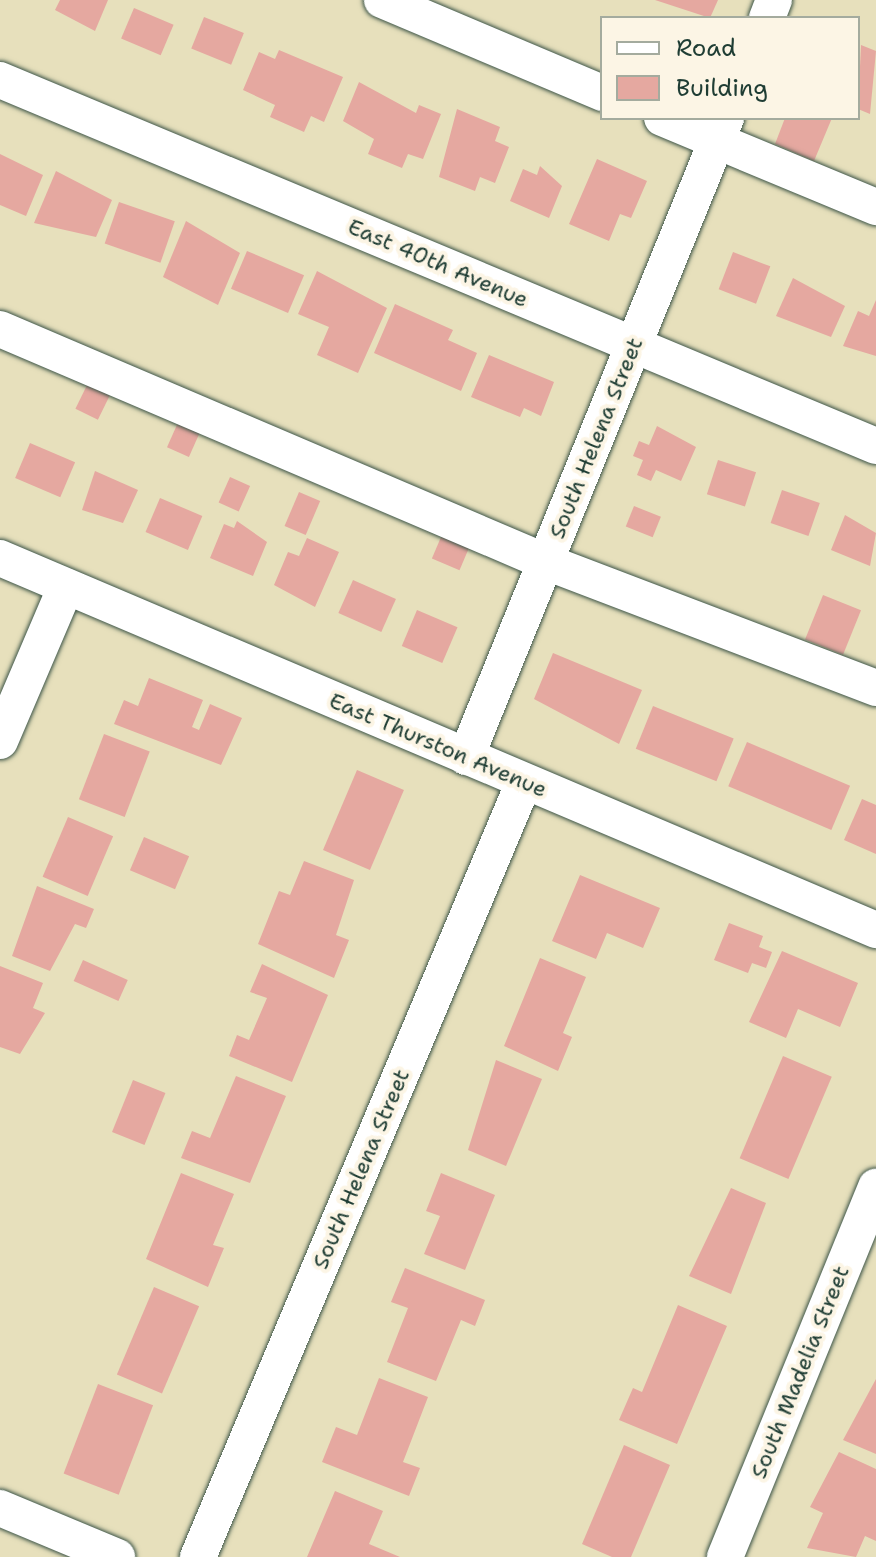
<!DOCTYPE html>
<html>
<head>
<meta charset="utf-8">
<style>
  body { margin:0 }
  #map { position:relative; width:876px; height:1557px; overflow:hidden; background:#e7e0bc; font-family:"Shantell Sans",sans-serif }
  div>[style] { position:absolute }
  .building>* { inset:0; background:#e5a8a0; transform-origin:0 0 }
  .roads { filter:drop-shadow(0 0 2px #3d5548) drop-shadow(0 0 2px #3d5548) }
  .minor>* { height:36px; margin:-18px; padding:0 18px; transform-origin:18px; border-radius:18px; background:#fff }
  span { translate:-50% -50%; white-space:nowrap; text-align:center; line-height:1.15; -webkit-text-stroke:8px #fcf5e5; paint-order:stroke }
  .street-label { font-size:22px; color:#1f3d34 }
  .legend { position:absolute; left:600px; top:16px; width:260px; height:104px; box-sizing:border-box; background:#fcf5e5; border:2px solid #a4ab9e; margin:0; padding:10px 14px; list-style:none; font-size:24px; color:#1f3d34 }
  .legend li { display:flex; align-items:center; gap:16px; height:40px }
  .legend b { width:40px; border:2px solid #a4ab9e }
</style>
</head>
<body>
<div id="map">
  <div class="building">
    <i style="clip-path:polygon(60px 0,108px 0,95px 31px,55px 10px)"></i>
    <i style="clip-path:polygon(655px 0,718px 0,710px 18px)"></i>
    <i style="left:134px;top:8px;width:43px;height:33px;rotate:23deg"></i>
    <i style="left:204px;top:17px;width:43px;height:34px;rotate:22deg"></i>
    <i style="clip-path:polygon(861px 45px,876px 51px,870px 114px,858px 109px)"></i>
    <i style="clip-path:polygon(279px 50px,343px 77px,324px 122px,311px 116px,304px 132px,270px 117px,275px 105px,243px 90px,259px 52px,275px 59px)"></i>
    <i style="clip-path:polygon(359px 82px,416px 113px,419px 105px,441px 114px,423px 159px,408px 154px,402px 168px,368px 154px,374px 139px,343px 121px)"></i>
    <i style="clip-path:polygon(457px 109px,500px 127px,495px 141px,509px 147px,495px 183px,480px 177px,475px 191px,439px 177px)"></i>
    <i style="clip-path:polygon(785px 118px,832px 118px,814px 161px,775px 144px)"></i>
    <i style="clip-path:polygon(0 154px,43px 175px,26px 216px,0 205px)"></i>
    <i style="clip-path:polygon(597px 159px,647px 181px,631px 218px,620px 214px,609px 241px,569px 224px)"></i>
    <i style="clip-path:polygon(540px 166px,562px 186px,549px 218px,510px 201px,523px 169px,537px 175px)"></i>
    <i style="clip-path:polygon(56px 171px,112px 200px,96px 237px,34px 223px)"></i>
    <i style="left:119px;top:202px;width:59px;height:44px;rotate:19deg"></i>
    <i style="clip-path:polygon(186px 221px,240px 253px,218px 305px,163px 277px)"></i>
    <i style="left:247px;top:251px;width:62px;height:41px;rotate:23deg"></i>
    <i style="left:733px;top:252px;width:40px;height:40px;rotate:21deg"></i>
    <i style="clip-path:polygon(317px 271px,387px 308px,358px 373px,317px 355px,329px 327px,298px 314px)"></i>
    <i style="clip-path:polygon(793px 278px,845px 306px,831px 337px,776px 316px)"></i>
    <i style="clip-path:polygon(876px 300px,876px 356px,843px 346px,858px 311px,869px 316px)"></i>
    <i style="clip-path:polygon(395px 304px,453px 330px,448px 340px,477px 353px,461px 391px,374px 353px)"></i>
    <i style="clip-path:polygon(489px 355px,554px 382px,541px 416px,524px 408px,520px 417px,471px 397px)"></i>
    <i style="left:89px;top:381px;width:25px;height:31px;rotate:26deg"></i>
    <i style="left:180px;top:418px;width:24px;height:32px;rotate:24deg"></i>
    <i style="clip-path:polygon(657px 426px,696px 447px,681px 481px,656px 470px,651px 481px,637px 475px,643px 460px,633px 456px,639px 441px,649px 445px)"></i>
    <i style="left:30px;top:443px;width:49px;height:38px;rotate:23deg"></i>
    <i style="left:718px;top:460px;width:40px;height:36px;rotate:18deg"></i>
    <i style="clip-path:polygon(95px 471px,138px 490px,123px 523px,82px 510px)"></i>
    <i style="left:230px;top:477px;width:22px;height:28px;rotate:24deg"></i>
    <i style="left:782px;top:490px;width:40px;height:35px;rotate:19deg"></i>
    <i style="left:299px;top:492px;width:23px;height:37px;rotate:23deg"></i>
    <i style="left:160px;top:498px;width:46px;height:37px;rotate:23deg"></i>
    <i style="left:634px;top:506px;width:29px;height:22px;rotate:22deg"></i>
    <i style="clip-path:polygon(845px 515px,876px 533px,870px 566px,831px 550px)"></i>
    <i style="clip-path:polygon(237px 521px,267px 542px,253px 576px,210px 558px,224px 524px,234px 528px)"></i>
    <i style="left:444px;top:530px;width:30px;height:31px;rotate:23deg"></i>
    <i style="clip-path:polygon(307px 538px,339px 552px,315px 607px,274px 585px,288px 552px,299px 556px)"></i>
    <i style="left:353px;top:580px;width:47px;height:36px;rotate:24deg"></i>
    <i style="left:823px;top:595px;width:41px;height:48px;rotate:22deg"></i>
    <i style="left:417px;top:610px;width:44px;height:39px;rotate:23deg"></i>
    <i style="clip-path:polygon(553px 653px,642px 690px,619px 744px,534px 699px)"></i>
    <i style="clip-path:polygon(149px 678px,203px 700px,192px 727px,199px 730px,210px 704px,242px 718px,221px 765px,114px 724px,124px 700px,138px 706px)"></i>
    <i style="left:653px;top:706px;width:87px;height:46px;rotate:22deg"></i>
    <i style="left:104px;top:734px;width:49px;height:70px;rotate:21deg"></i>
    <i style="left:747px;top:742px;width:112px;height:48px;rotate:23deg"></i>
    <i style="left:357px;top:770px;width:51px;height:87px;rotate:23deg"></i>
    <i style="clip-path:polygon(862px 799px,876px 805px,876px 854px,844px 840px)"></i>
    <i style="left:68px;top:817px;width:49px;height:65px;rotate:23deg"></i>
    <i style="left:144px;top:837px;width:49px;height:36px;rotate:23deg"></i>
    <i style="clip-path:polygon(304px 861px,354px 880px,336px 935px,349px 940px,334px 978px,258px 944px,279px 891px,290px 895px)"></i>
    <i style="clip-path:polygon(580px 875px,660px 908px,643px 948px,607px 933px,596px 959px,552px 941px)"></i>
    <i style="clip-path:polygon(37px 886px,94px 909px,86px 928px,75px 924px,50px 971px,12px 956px)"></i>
    <i style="clip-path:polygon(729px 923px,763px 936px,759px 947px,772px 952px,766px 968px,752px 963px,748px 973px,714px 960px)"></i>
    <i style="clip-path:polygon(782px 951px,858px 983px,840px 1027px,798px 1009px,786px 1038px,749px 1022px)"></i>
    <i style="clip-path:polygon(540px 958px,586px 977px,563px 1033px,572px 1037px,558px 1071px,504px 1046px)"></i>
    <i style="left:83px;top:960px;width:49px;height:23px;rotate:24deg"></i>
    <i style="clip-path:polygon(262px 964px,328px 995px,292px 1082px,229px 1056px,237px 1035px,249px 1040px,267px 998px,250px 992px)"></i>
    <i style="clip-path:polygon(0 966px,43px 983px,33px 1008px,45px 1013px,20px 1054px,0 1047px)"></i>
    <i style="left:783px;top:1056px;width:53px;height:111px;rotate:23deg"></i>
    <i style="clip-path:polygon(496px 1060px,542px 1079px,506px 1166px,468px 1150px)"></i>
    <i style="clip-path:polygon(236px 1076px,286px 1096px,250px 1183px,181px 1158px,192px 1131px,210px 1138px)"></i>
    <i style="left:133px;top:1080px;width:35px;height:56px;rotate:22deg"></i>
    <i style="clip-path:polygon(181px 1173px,234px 1194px,213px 1245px,224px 1248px,208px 1287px,146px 1259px)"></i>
    <i style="clip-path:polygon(441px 1173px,495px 1195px,465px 1270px,424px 1254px,440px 1216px,426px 1211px)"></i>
    <i style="clip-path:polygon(731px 1188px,766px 1203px,731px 1294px,689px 1276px)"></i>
    <i style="clip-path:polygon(405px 1268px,485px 1300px,475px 1326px,461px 1320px,436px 1381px,387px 1362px,408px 1308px,391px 1302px)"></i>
    <i style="left:154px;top:1287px;width:49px;height:95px;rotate:23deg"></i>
    <i style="clip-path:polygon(678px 1305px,727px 1326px,677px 1444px,619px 1420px,633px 1388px,642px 1392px)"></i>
    <i style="clip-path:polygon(379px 1378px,428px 1397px,403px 1462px,420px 1468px,409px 1496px,322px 1462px,336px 1427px,357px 1435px)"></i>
    <i style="clip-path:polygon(876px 1379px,876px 1454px,843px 1440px)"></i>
    <i style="left:98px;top:1384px;width:59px;height:96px;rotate:21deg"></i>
    <i style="clip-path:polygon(624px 1445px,670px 1465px,631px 1557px,612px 1557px,582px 1544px)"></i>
    <i style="clip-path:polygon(839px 1452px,876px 1469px,876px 1541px,865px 1536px,856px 1557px,807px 1548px,823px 1513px,810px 1507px)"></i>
    <i style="clip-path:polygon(335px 1491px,383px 1511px,369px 1544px,400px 1557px,307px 1557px)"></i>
  </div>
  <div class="roads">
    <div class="minor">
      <i style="left:382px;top:0;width:239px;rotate:22.9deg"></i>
      <i style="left:767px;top:18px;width:19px;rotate:-69deg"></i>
      <i style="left:0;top:80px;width:949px;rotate:22.68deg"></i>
      <i style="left:662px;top:118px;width:232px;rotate:22.6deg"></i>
      <i style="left:0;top:329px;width:594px;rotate:23.11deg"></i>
      <i style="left:546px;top:562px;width:353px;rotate:20.9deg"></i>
      <i style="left:0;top:558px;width:952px;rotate:23.01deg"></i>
      <i style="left:0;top:741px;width:168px;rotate:-66.9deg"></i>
      <i style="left:466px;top:757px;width:690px;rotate:-67.86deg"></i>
      <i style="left:0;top:1508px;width:127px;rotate:22.7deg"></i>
      <i style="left:198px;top:1557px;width:841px;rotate:-67.19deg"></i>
      <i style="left:725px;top:1557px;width:400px;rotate:-67.8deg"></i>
    </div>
  </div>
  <div class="street-label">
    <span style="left:438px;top:263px;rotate:23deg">East 40th Avenue</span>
    <span style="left:596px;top:438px;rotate:-68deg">South Helena Street</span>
    <span style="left:438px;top:745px;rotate:23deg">East Thurston Avenue</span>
    <span style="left:361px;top:1169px;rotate:-67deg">South Helena Street</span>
    <span style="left:800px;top:1372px;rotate:-68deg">South Madelia Street</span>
  </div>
  <ul class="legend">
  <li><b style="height:10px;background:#fff"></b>Road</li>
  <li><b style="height:22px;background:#e5a8a0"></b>Building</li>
  </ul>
</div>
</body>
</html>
